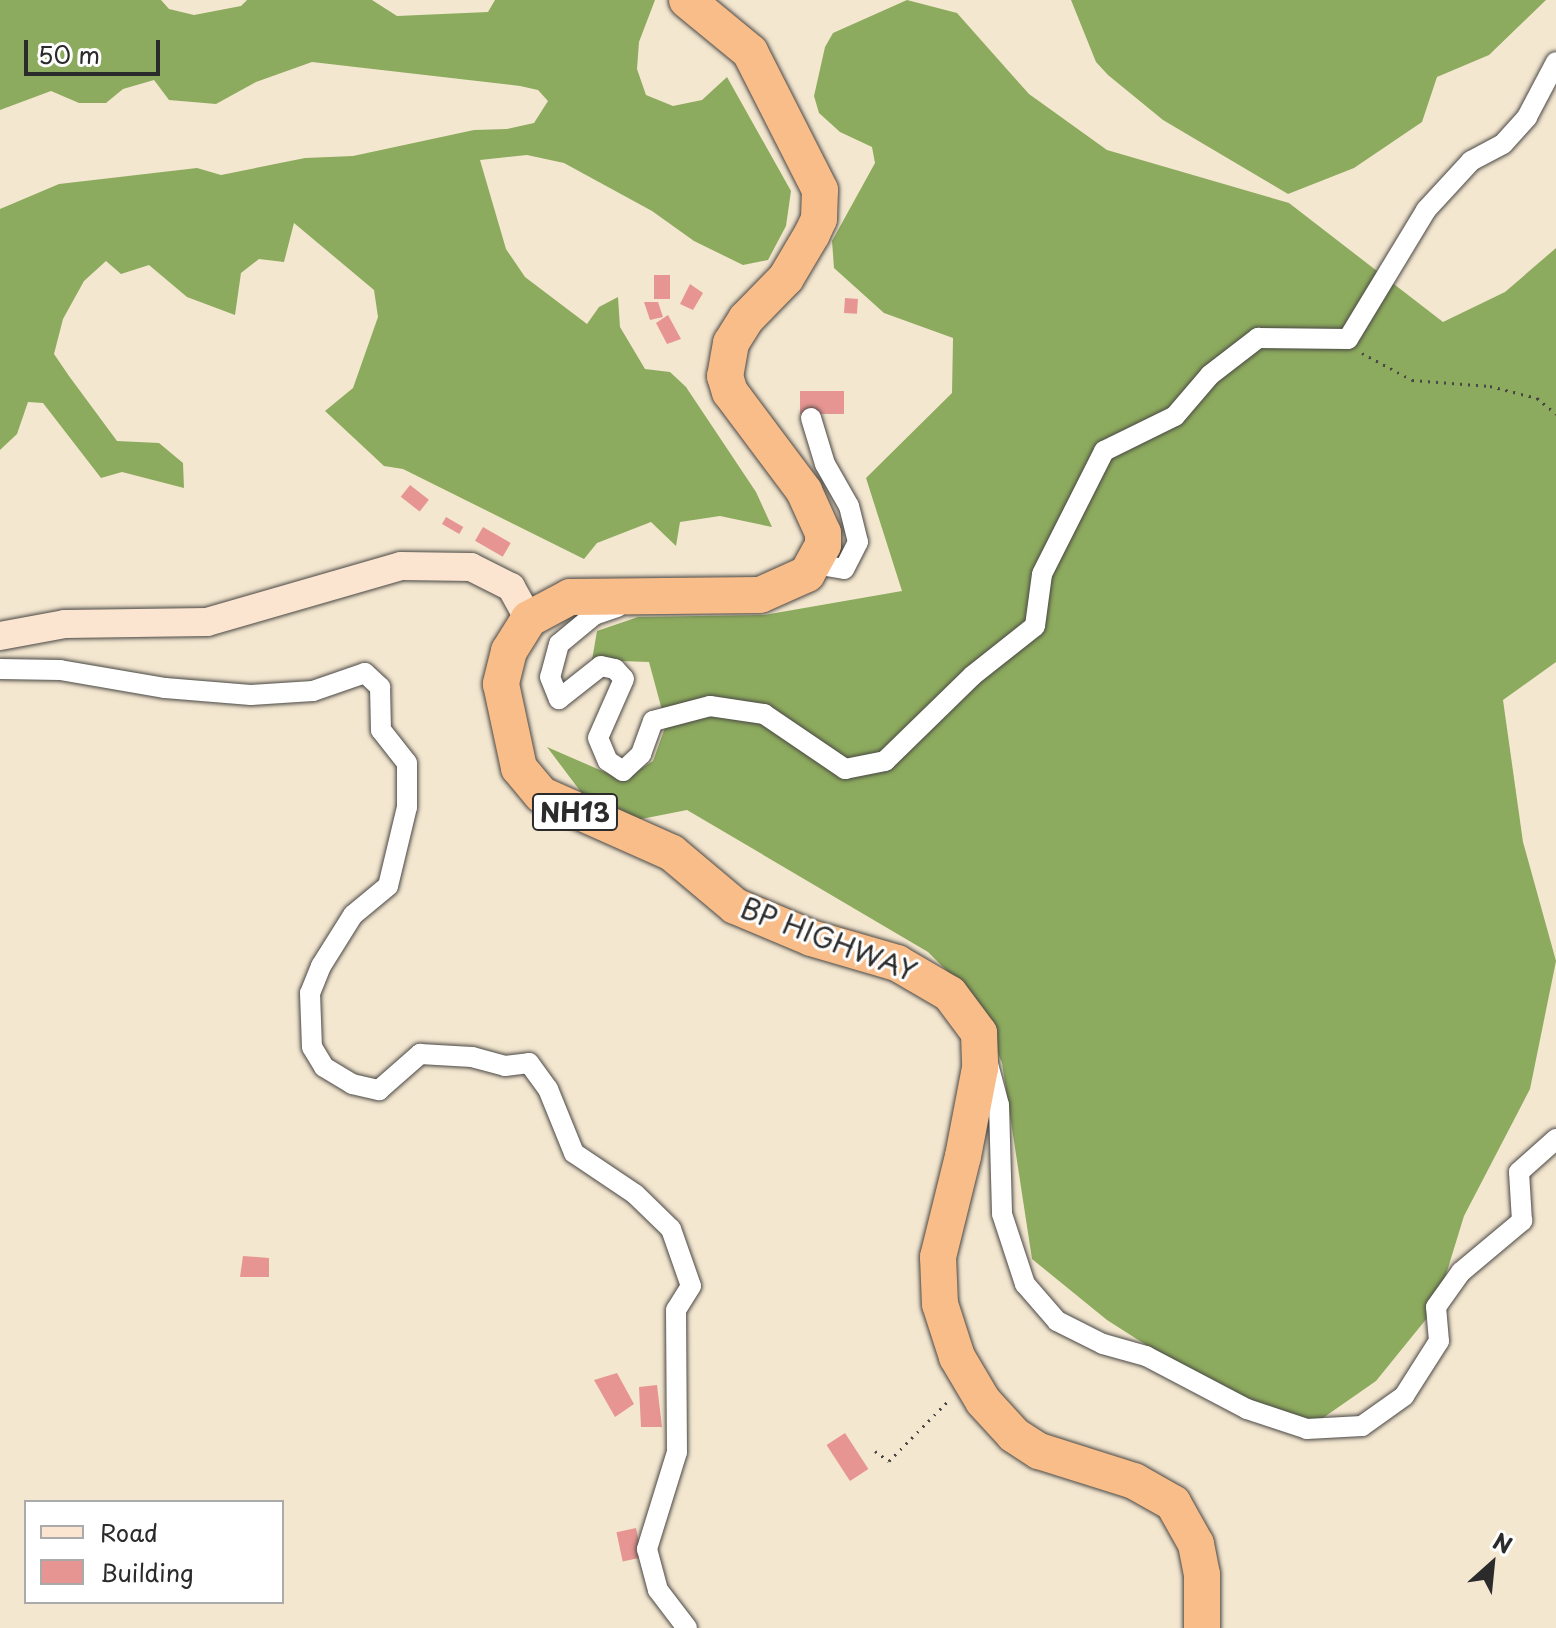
<!DOCTYPE html>
<html>
<head>
<meta charset="utf-8">
<style>
  body { margin:0 }
  #map { position:relative; width:1556px; height:1628px; overflow:hidden; background:#f4e7d0; font-family:"Playpen Sans",sans-serif }
  div>[style] { position:absolute }
  .forest>* { inset:0; background:#8dab5e }
  .building>* { inset:0; background:#e69592; transform-origin:0 0 }
  .path>* { height:3px; margin-top:-1.5px; transform-origin:0; background:repeating-linear-gradient(90deg,#494744 0 2px,transparent 0 8px) }
  .roads { filter:drop-shadow(0 0 2px #494744) drop-shadow(0 0 2px #494744) }
  .street>* { height:20px; margin:-10px; padding:0 10px; transform-origin:10px; border-radius:10px; background:#fff }
  .secondary>* { height:28px; margin:-14px; padding:0 14px; transform-origin:14px; border-radius:14px; background:#fce5d0 }
  .highway>* { height:36px; margin:-18px; padding:0 18px; transform-origin:18px; border-radius:18px; background:#f8bd89 }
  span { translate:-50% -50%; white-space:nowrap; text-align:center; line-height:1.15; -webkit-text-stroke:6px #fff; paint-order:stroke }
  .shield-label span { padding:2px 6px; background:#fff; border:2px solid; border-radius:6px; -webkit-text-stroke-width:0 }
  .shield-label { font-size:26px; color:#2b2b2b; font-weight:700 }
  .street-label { font-size:28px; color:#2b2b2b }
  .legend { position:absolute; left:24px; top:1500px; width:260px; height:104px; box-sizing:border-box; background:#fff; border:2px solid #aaa; margin:0; padding:10px 14px; list-style:none; font-size:24px; color:#2b2b2b }
  .legend li { display:flex; align-items:center; gap:16px; height:40px }
  .legend b { width:40px; border:2px solid #aaa }
  .north { position:absolute; left:1452px; top:1524px; width:80px; height:80px; -webkit-text-stroke:6px #fff; paint-order:stroke; rotate:27deg; font-size:22px; font-weight:700; line-height:32px; text-align:center; color:#2b2b2b }
  .north::after { content:''; display:block; margin:auto; width:28px; height:36px; background:#2b2b2b; clip-path:polygon(50% 0,100% 100%,50% 72%,0 100%) }
  .scale { position:absolute; left:24px; top:40px; width:136px; height:36px; box-sizing:border-box; border:4px solid #2b2b2b; border-top:0; padding-left:10px; font-size:24px; line-height:28px; white-space:nowrap; color:#2b2b2b; -webkit-text-stroke:6px #fff; paint-order:stroke }
</style>
</head>
<body>
<div id="map">
  <div class="forest">
    <i style="clip-path:polygon(0 0,161px 0,169px 9px,194px 15px,241px 6px,247px 0,372px 0,397px 16px,488px 12px,495px 0,655px 0,639px 42px,637px 69px,646px 95px,673px 106px,702px 100px,727px 77px,791px 191px,786px 226px,768px 260px,743px 265px,694px 241px,652px 211px,564px 163px,527px 155px,480px 160px,506px 249px,525px 277px,587px 324px,599px 307px,618px 297px,620px 327px,645px 369px,670px 372px,686px 387px,756px 492px,772px 527px,720px 516px,680px 522px,676px 546px,651px 522px,597px 543px,584px 559px,403px 469px,384px 466px,325px 411px,353px 388px,378px 317px,374px 290px,294px 223px,284px 262px,259px 259px,241px 273px,235px 315px,187px 297px,149px 265px,121px 274px,106px 261px,84px 281px,63px 319px,54px 354px,69px 376px,117px 441px,159px 443px,183px 463px,184px 488px,122px 472px,101px 478px,43px 403px,28px 402px,17px 434px,0 450px,0 209px,59px 184px,197px 168px,221px 175px,305px 158px,353px 156px,474px 130px,507px 129px,534px 123px,548px 101px,538px 90px,520px 86px,312px 62px,256px 82px,216px 104px,169px 100px,154px 80px,123px 89px,106px 103px,79px 103px,51px 91px,0 110px)"></i>
    <i style="clip-path:polygon(907px 0,957px 13px,1029px 94px,1107px 150px,1289px 203px,1443px 322px,1505px 292px,1556px 248px,1556px 662px,1503px 700px,1523px 842px,1556px 961px,1530px 1089px,1464px 1216px,1436px 1307px,1376px 1381px,1307px 1429px,1229px 1398px,1107px 1320px,1032px 1259px,1002px 1063px,976px 1000px,928px 952px,687px 810px,626px 822px,584px 796px,547px 747px,623px 780px,653px 761px,666px 725px,649px 662px,592px 660px,597px 631px,638px 617px,764px 615px,902px 591px,866px 478px,952px 393px,953px 338px,884px 313px,834px 268px,832px 241px,875px 163px,872px 147px,840px 132px,819px 113px,814px 96px,825px 47px,833px 33px)"></i>
    <i style="clip-path:polygon(1071px 0,1546px 0,1489px 55px,1437px 77px,1422px 122px,1354px 168px,1288px 194px,1163px 120px,1108px 75px,1096px 62px)"></i>
  </div>
  <div class="building">
    <i style="left:654px;top:275px;width:16px;height:24px"></i>
    <i style="clip-path:polygon(690px 284px,703px 293px,693px 310px,680px 304px)"></i>
    <i style="left:845px;top:298px;width:13px;height:15px;rotate:4deg"></i>
    <i style="clip-path:polygon(644px 302px,658px 302px,663px 317px,650px 320px)"></i>
    <i style="clip-path:polygon(668px 315px,681px 339px,667px 344px,656px 323px)"></i>
    <i style="left:800px;top:391px;width:44px;height:23px"></i>
    <i style="left:410px;top:485px;width:24px;height:15px;rotate:38deg"></i>
    <i style="left:446px;top:517px;width:20px;height:8px;rotate:30deg"></i>
    <i style="left:483px;top:527px;width:32px;height:16px;rotate:30deg"></i>
    <i style="clip-path:polygon(243px 1256px,269px 1258px,269px 1277px,240px 1277px)"></i>
    <i style="clip-path:polygon(617px 1373px,634px 1404px,615px 1417px,594px 1380px)"></i>
    <i style="clip-path:polygon(657px 1385px,662px 1427px,641px 1427px,639px 1387px)"></i>
    <i style="left:845px;top:1433px;width:43px;height:22px;rotate:57deg"></i>
    <i style="left:636px;top:1528px;width:30px;height:20px;rotate:78deg"></i>
  </div>
  <div class="path">
    <i style="left:1362px;top:353px;width:57px;rotate:28.4deg"></i>
    <i style="left:1412px;top:380px;width:78px;rotate:4.4deg"></i>
    <i style="left:1490px;top:386px;width:49px;rotate:14.3deg"></i>
    <i style="left:1537px;top:398px;width:25px;rotate:40deg"></i>
    <i style="left:875px;top:1451px;width:17px;rotate:36deg"></i>
    <i style="left:889px;top:1461px;width:87px;rotate:-45.5deg"></i>
  </div>
  <div class="roads">
    <div class="street">
      <i style="left:811px;top:418px;width:48px;rotate:73.1deg"></i>
      <i style="left:825px;top:464px;width:48px;rotate:60.3deg"></i>
      <i style="left:849px;top:506px;width:37px;rotate:76deg"></i>
      <i style="left:858px;top:542px;width:30px;rotate:117deg"></i>
      <i style="left:844px;top:569px;width:27px;rotate:-170deg"></i>
      <i style="left:617px;top:607px;width:24px;rotate:161deg"></i>
      <i style="left:594px;top:615px;width:45px;rotate:140.4deg"></i>
      <i style="left:559px;top:644px;width:34px;rotate:105deg"></i>
      <i style="left:550px;top:677px;width:24px;rotate:68deg"></i>
      <i style="left:559px;top:699px;width:53px;rotate:-38.2deg"></i>
      <i style="left:601px;top:666px;width:14px;rotate:12deg"></i>
      <i style="left:615px;top:669px;width:13px;rotate:48deg"></i>
      <i style="left:624px;top:679px;width:64px;rotate:113.8deg"></i>
      <i style="left:598px;top:738px;width:25px;rotate:67deg"></i>
      <i style="left:608px;top:761px;width:18px;rotate:34deg"></i>
      <i style="left:623px;top:771px;width:25px;rotate:-43deg"></i>
      <i style="left:641px;top:754px;width:35px;rotate:-70deg"></i>
      <i style="left:653px;top:721px;width:59px;rotate:-14.7deg"></i>
      <i style="left:710px;top:706px;width:55px;rotate:8.4deg"></i>
      <i style="left:764px;top:714px;width:98px;rotate:34.2deg"></i>
      <i style="left:845px;top:769px;width:41px;rotate:-11.3deg"></i>
      <i style="left:885px;top:761px;width:122px;rotate:-44.3deg"></i>
      <i style="left:972px;top:676px;width:80px;rotate:-38.4deg"></i>
      <i style="left:1035px;top:626px;width:52px;rotate:-82.3deg"></i>
      <i style="left:1042px;top:574px;width:138px;rotate:-63.2deg"></i>
      <i style="left:1104px;top:451px;width:79px;rotate:-26.2deg"></i>
      <i style="left:1175px;top:416px;width:54px;rotate:-49.5deg"></i>
      <i style="left:1210px;top:375px;width:61px;rotate:-37.6deg"></i>
      <i style="left:1258px;top:338px;width:90px;rotate:0.6deg"></i>
      <i style="left:1348px;top:339px;width:151px;rotate:-58.8deg"></i>
      <i style="left:1426px;top:210px;width:67px;rotate:-47.4deg"></i>
      <i style="left:1471px;top:161px;width:36px;rotate:-28deg"></i>
      <i style="left:1503px;top:144px;width:36px;rotate:-48deg"></i>
      <i style="left:1527px;top:117px;width:62px;rotate:-62.2deg"></i>
      <i style="left:0;top:669px;width:60px;rotate:1deg"></i>
      <i style="left:60px;top:670px;width:107px;rotate:9.7deg"></i>
      <i style="left:165px;top:688px;width:86px;rotate:4.7deg"></i>
      <i style="left:251px;top:695px;width:62px;rotate:-3.7deg"></i>
      <i style="left:313px;top:691px;width:55px;rotate:-19.1deg"></i>
      <i style="left:365px;top:673px;width:21px;rotate:43deg"></i>
      <i style="left:380px;top:687px;width:43px;rotate:88.7deg"></i>
      <i style="left:381px;top:730px;width:42px;rotate:51.8deg"></i>
      <i style="left:407px;top:763px;width:44px;rotate:90deg"></i>
      <i style="left:407px;top:807px;width:81px;rotate:103.5deg"></i>
      <i style="left:388px;top:886px;width:45px;rotate:140.4deg"></i>
      <i style="left:353px;top:915px;width:60px;rotate:122.1deg"></i>
      <i style="left:321px;top:966px;width:29px;rotate:112deg"></i>
      <i style="left:310px;top:993px;width:54px;rotate:87.9deg"></i>
      <i style="left:312px;top:1047px;width:23px;rotate:59deg"></i>
      <i style="left:324px;top:1067px;width:33px;rotate:31deg"></i>
      <i style="left:352px;top:1084px;width:28px;rotate:13deg"></i>
      <i style="left:379px;top:1090px;width:55px;rotate:-41.3deg"></i>
      <i style="left:420px;top:1054px;width:52px;rotate:3.3deg"></i>
      <i style="left:472px;top:1057px;width:34px;rotate:15deg"></i>
      <i style="left:505px;top:1066px;width:24px;rotate:-7deg"></i>
      <i style="left:529px;top:1063px;width:32px;rotate:54deg"></i>
      <i style="left:548px;top:1089px;width:69px;rotate:67.9deg"></i>
      <i style="left:574px;top:1153px;width:73px;rotate:33.9deg"></i>
      <i style="left:635px;top:1194px;width:50px;rotate:44.2deg"></i>
      <i style="left:671px;top:1229px;width:60px;rotate:70.7deg"></i>
      <i style="left:691px;top:1286px;width:28px;rotate:122deg"></i>
      <i style="left:676px;top:1310px;width:142px;rotate:89.6deg"></i>
      <i style="left:677px;top:1452px;width:102px;rotate:107.2deg"></i>
      <i style="left:647px;top:1549px;width:42px;rotate:75deg"></i>
      <i style="left:658px;top:1590px;width:48px;rotate:52.7deg"></i>
      <i style="left:988px;top:1064px;width:42px;rotate:75deg"></i>
      <i style="left:999px;top:1105px;width:109px;rotate:88.4deg"></i>
      <i style="left:1002px;top:1214px;width:74px;rotate:71.8deg"></i>
      <i style="left:1025px;top:1284px;width:49px;rotate:49.1deg"></i>
      <i style="left:1057px;top:1321px;width:51px;rotate:26.6deg"></i>
      <i style="left:1103px;top:1344px;width:45px;rotate:15.6deg"></i>
      <i style="left:1146px;top:1356px;width:114px;rotate:27.7deg"></i>
      <i style="left:1247px;top:1409px;width:63px;rotate:18.4deg"></i>
      <i style="left:1307px;top:1429px;width:55px;rotate:-3.1deg"></i>
      <i style="left:1362px;top:1426px;width:52px;rotate:-35.5deg"></i>
      <i style="left:1404px;top:1396px;width:65px;rotate:-57.5deg"></i>
      <i style="left:1439px;top:1341px;width:34px;rotate:-95deg"></i>
      <i style="left:1436px;top:1307px;width:43px;rotate:-54.5deg"></i>
      <i style="left:1461px;top:1272px;width:80px;rotate:-39.9deg"></i>
      <i style="left:1522px;top:1221px;width:49px;rotate:-93.5deg"></i>
      <i style="left:1519px;top:1172px;width:50px;rotate:-41.7deg"></i>
    </div>
    <div class="secondary">
      <i style="left:0;top:636px;width:66px;rotate:-10.5deg"></i>
      <i style="left:65px;top:624px;width:142px;rotate:-0.8deg"></i>
      <i style="left:207px;top:622px;width:202px;rotate:-16.1deg"></i>
      <i style="left:401px;top:566px;width:70px;rotate:0.8deg"></i>
      <i style="left:471px;top:567px;width:45px;rotate:26.6deg"></i>
      <i style="left:511px;top:587px;width:37px;rotate:61deg"></i>
    </div>
    <div class="highway">
      <i style="left:687px;top:0;width:82px;rotate:39.5deg"></i>
      <i style="left:750px;top:52px;width:155px;rotate:63.1deg"></i>
      <i style="left:820px;top:190px;width:29px;rotate:92deg"></i>
      <i style="left:819px;top:219px;width:17px;rotate:115deg"></i>
      <i style="left:812px;top:234px;width:51px;rotate:120.6deg"></i>
      <i style="left:786px;top:278px;width:57px;rotate:134.3deg"></i>
      <i style="left:746px;top:319px;width:28px;rotate:122deg"></i>
      <i style="left:731px;top:343px;width:34px;rotate:100deg"></i>
      <i style="left:725px;top:376px;width:17px;rotate:73deg"></i>
      <i style="left:730px;top:392px;width:124px;rotate:53.2deg"></i>
      <i style="left:804px;top:491px;width:46px;rotate:65.7deg"></i>
      <i style="left:823px;top:533px;width:12px;rotate:90deg"></i>
      <i style="left:823px;top:545px;width:33px;rotate:119deg"></i>
      <i style="left:807px;top:574px;width:51px;rotate:155.9deg"></i>
      <i style="left:760px;top:595px;width:190px;rotate:179.4deg"></i>
      <i style="left:570px;top:597px;width:47px;rotate:151.8deg"></i>
      <i style="left:529px;top:619px;width:38px;rotate:122deg"></i>
      <i style="left:509px;top:651px;width:34px;rotate:104deg"></i>
      <i style="left:501px;top:684px;width:86px;rotate:77.9deg"></i>
      <i style="left:519px;top:768px;width:35px;rotate:50deg"></i>
      <i style="left:542px;top:795px;width:142px;rotate:24deg"></i>
      <i style="left:672px;top:853px;width:82px;rotate:40.1deg"></i>
      <i style="left:735px;top:906px;width:82px;rotate:22.8deg"></i>
      <i style="left:811px;top:938px;width:90px;rotate:16.2deg"></i>
      <i style="left:897px;top:963px;width:61px;rotate:30.3deg"></i>
      <i style="left:950px;top:994px;width:49px;rotate:53.4deg"></i>
      <i style="left:979px;top:1033px;width:35px;rotate:88deg"></i>
      <i style="left:980px;top:1068px;width:90px;rotate:100.9deg"></i>
      <i style="left:963px;top:1156px;width:104px;rotate:103.9deg"></i>
      <i style="left:938px;top:1257px;width:47px;rotate:87.6deg"></i>
      <i style="left:940px;top:1304px;width:56px;rotate:72.2deg"></i>
      <i style="left:957px;top:1357px;width:51px;rotate:59.4deg"></i>
      <i style="left:983px;top:1401px;width:46px;rotate:47.6deg"></i>
      <i style="left:1014px;top:1435px;width:30px;rotate:33deg"></i>
      <i style="left:1039px;top:1451px;width:100px;rotate:17.5deg"></i>
      <i style="left:1134px;top:1481px;width:45px;rotate:29.4deg"></i>
      <i style="left:1173px;top:1503px;width:47px;rotate:60.7deg"></i>
      <i style="left:1196px;top:1544px;width:31px;rotate:79deg"></i>
      <i style="left:1202px;top:1574px;width:54px;rotate:90deg"></i>
    </div>
  </div>
  <div class="shield-label">
    <span style="left:575px;top:812px">NH13</span>
  </div>
  <div class="street-label">
    <span style="left:829px;top:939px;rotate:21deg">BP HIGHWAY</span>
  </div>
  <ul class="legend">
  <li><b style="height:10px;background:#fce5d0"></b>Road</li>
  <li><b style="height:22px;background:#e69592"></b>Building</li>
  </ul>
  <div class="north">N</div>
  <div class="scale">50 m</div>
</div>
</body>
</html>
